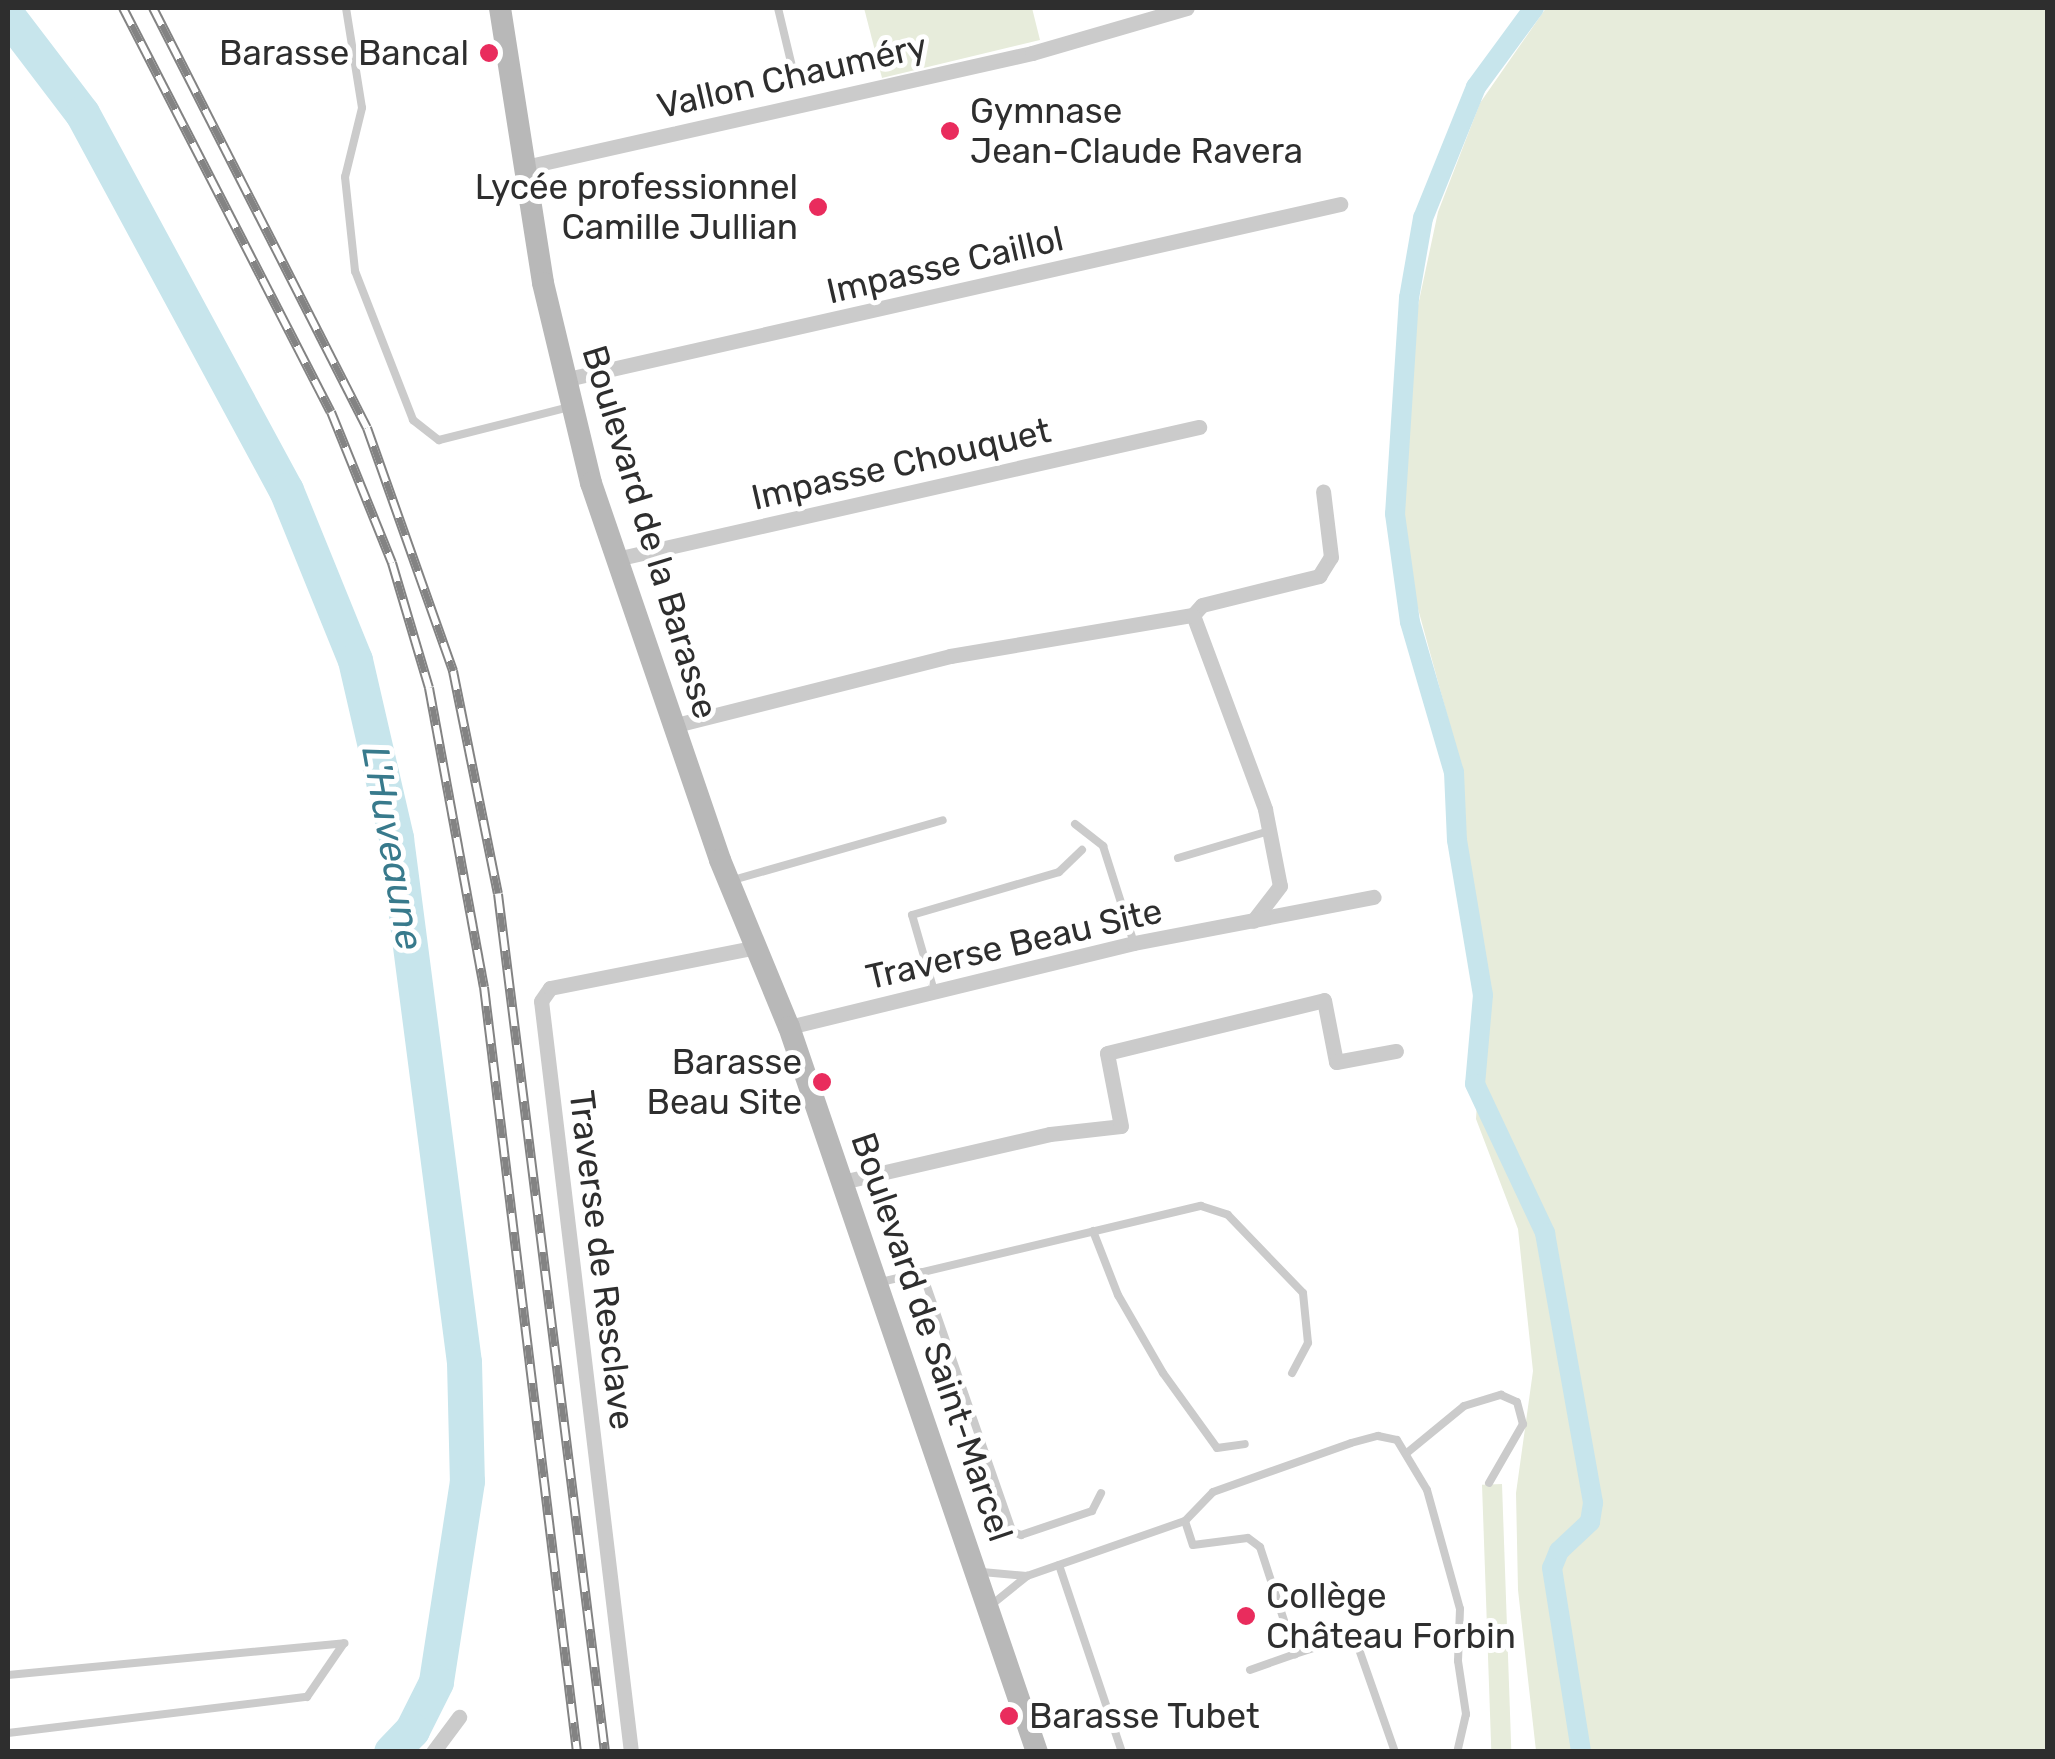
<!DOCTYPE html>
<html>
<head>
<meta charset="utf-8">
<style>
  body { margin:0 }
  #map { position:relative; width:2055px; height:1759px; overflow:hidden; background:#fff; font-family:Rubik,sans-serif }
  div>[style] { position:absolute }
  .green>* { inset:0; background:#e7ecdb; transform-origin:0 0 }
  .canal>* { height:20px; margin:-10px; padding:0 10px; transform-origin:10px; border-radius:10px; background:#c7e5ec }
  .river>* { height:35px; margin:-17.5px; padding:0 17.5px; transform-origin:17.5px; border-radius:17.5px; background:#c7e5ec }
  .lane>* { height:8px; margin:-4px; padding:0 4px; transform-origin:4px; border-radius:4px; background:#cbcbcb }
  .street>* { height:15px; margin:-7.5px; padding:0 7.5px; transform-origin:7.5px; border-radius:7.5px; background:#cbcbcb }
  .secondary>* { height:22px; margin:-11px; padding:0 11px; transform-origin:11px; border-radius:11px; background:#b8b8b8 }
  .rail>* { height:10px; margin-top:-5px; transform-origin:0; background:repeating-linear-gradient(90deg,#fff 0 19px,#838383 0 38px); box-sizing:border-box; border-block:2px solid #838383 }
  .dots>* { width:28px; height:28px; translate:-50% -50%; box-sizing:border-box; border:5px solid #fff; border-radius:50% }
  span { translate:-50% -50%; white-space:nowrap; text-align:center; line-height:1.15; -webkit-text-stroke:10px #fff; paint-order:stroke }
  .poi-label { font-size:35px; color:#2e2e2e }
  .right { translate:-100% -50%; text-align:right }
  .left { translate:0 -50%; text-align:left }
  .street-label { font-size:35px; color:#2e2e2e }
  .water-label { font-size:38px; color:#387a8c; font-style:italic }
  .frame { position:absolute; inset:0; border:10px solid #2e2e2e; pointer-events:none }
</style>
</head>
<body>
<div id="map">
  <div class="green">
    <i style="clip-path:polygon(864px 8px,1032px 8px,1040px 40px,882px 78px)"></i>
    <i style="clip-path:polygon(1546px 8px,2047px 8px,2047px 1751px,1536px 1751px,1518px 1590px,1516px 1493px,1533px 1371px,1518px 1229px,1476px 1119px,1484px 985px,1462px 922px,1455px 744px,1400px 543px,1416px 315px,1438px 212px,1480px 103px)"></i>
    <i style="left:1502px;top:1484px;width:267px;height:20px;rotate:88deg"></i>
  </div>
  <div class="canal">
    <i style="left:1534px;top:8px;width:98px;rotate:126.3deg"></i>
    <i style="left:1476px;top:87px;width:141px;rotate:112deg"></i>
    <i style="left:1423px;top:218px;width:81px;rotate:99.9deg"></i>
    <i style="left:1409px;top:298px;width:216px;rotate:93.7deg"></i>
    <i style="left:1395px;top:514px;width:109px;rotate:82.1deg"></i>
    <i style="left:1410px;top:622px;width:156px;rotate:73.7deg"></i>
    <i style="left:1454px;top:772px;width:68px;rotate:87.5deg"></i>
    <i style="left:1457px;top:840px;width:157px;rotate:80.5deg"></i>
    <i style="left:1483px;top:995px;width:89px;rotate:95.1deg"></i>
    <i style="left:1475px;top:1084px;width:165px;rotate:64.8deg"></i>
    <i style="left:1545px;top:1233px;width:274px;rotate:79.9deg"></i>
    <i style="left:1593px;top:1503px;width:19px;rotate:99deg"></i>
    <i style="left:1590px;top:1522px;width:42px;rotate:136.9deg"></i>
    <i style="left:1559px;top:1551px;width:18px;rotate:112deg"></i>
    <i style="left:1552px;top:1568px;width:186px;rotate:81deg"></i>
  </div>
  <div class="river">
    <i style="left:8px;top:16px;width:122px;rotate:52.7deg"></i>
    <i style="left:82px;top:113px;width:429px;rotate:61.6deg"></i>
    <i style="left:286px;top:490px;width:183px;rotate:67.9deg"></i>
    <i style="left:355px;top:660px;width:183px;rotate:77deg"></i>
    <i style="left:396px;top:838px;width:528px;rotate:82.61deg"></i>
    <i style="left:464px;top:1362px;width:119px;rotate:88.6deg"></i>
    <i style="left:467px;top:1481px;width:203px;rotate:98.8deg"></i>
    <i style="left:436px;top:1682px;width:54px;rotate:116.6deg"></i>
    <i style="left:412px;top:1730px;width:30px;rotate:134deg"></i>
  </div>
  <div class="lane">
    <i style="left:346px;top:8px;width:101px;rotate:80.9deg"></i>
    <i style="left:362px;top:108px;width:71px;rotate:103.8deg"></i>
    <i style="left:345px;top:177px;width:95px;rotate:83.9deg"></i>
    <i style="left:355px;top:271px;width:160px;rotate:68.7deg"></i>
    <i style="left:413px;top:420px;width:33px;rotate:38deg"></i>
    <i style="left:439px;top:440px;width:134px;rotate:-14.2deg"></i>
    <i style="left:778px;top:8px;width:77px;rotate:76.5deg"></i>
    <i style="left:1075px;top:824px;width:36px;rotate:38deg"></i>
    <i style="left:1103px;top:846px;width:102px;rotate:72.3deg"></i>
    <i style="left:1178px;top:858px;width:95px;rotate:-16.5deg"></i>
    <i style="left:733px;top:880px;width:218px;rotate:-15.9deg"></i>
    <i style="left:934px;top:991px;width:79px;rotate:-106.1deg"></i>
    <i style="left:912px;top:915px;width:153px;rotate:-16.3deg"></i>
    <i style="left:1059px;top:872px;width:32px;rotate:-44deg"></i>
    <i style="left:1093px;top:1231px;width:69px;rotate:68.7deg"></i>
    <i style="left:1118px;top:1295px;width:90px;rotate:60deg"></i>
    <i style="left:1163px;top:1373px;width:92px;rotate:54.2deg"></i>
    <i style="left:1217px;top:1448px;width:28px;rotate:-8deg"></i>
    <i style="left:922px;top:1272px;width:274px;rotate:70.8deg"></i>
    <i style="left:1012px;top:1531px;width:10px;rotate:24deg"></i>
    <i style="left:1021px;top:1535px;width:75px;rotate:-18.7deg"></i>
    <i style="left:1092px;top:1511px;width:20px;rotate:-63deg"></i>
    <i style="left:881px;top:1282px;width:329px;rotate:-13.4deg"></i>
    <i style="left:1201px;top:1206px;width:28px;rotate:18deg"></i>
    <i style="left:1228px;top:1215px;width:108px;rotate:46.1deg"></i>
    <i style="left:1303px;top:1293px;width:50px;rotate:84.3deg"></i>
    <i style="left:1308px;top:1343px;width:34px;rotate:118deg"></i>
    <i style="left:1408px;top:1452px;width:72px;rotate:-39.4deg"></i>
    <i style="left:1464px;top:1406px;width:39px;rotate:-17deg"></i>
    <i style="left:1501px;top:1395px;width:17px;rotate:24deg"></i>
    <i style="left:1517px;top:1402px;width:23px;rotate:75deg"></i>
    <i style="left:1523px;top:1424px;width:68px;rotate:120deg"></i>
    <i style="left:1185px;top:1521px;width:40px;rotate:-46deg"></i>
    <i style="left:1213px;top:1492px;width:146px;rotate:-19.5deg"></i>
    <i style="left:1351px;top:1443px;width:28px;rotate:-15deg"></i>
    <i style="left:1378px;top:1436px;width:19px;rotate:12deg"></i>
    <i style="left:1397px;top:1440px;width:58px;rotate:59deg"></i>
    <i style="left:1427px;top:1490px;width:123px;rotate:74.5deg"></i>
    <i style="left:1460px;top:1609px;width:52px;rotate:92.2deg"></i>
    <i style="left:1458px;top:1661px;width:54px;rotate:81.4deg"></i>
    <i style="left:1466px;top:1714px;width:39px;rotate:103deg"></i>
    <i style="left:1059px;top:1565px;width:197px;rotate:71.4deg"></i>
    <i style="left:982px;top:1572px;width:45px;rotate:5.1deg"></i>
    <i style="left:990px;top:1606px;width:48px;rotate:-39deg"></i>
    <i style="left:1027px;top:1576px;width:167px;rotate:-19.2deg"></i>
    <i style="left:1185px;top:1521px;width:25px;rotate:72deg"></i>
    <i style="left:1193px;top:1545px;width:55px;rotate:-7.3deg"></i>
    <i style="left:1248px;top:1538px;width:15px;rotate:37deg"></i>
    <i style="left:1260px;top:1547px;width:113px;rotate:71.9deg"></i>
    <i style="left:1295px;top:1654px;width:62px;rotate:-17.9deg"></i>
    <i style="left:1354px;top:1635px;width:124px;rotate:70.7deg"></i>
    <i style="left:1250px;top:1670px;width:48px;rotate:-19.6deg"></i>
    <i style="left:8px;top:1675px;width:338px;rotate:-5.4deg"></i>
    <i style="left:8px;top:1733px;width:301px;rotate:-6.9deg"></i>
    <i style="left:307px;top:1697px;width:65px;rotate:-55.6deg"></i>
  </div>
  <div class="street">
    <i style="left:525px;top:167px;width:520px;rotate:-12.67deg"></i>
    <i style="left:1032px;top:53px;width:161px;rotate:-16.2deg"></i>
    <i style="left:563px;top:380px;width:797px;rotate:-12.76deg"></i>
    <i style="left:616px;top:559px;width:598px;rotate:-12.76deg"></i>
    <i style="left:1193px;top:615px;width:207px;rotate:69.6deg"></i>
    <i style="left:1265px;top:809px;width:78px;rotate:79deg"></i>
    <i style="left:1280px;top:886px;width:44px;rotate:127.6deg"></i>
    <i style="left:672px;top:726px;width:287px;rotate:-14.1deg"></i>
    <i style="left:950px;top:656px;width:246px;rotate:-9.6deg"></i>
    <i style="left:1193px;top:615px;width:13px;rotate:-48deg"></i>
    <i style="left:1202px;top:605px;width:121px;rotate:-13.9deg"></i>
    <i style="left:1319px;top:576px;width:22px;rotate:-58deg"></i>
    <i style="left:1331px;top:557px;width:66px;rotate:-96.9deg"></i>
    <i style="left:789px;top:1027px;width:355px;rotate:-13.7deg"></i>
    <i style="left:1134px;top:943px;width:244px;rotate:-10.9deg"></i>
    <i style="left:842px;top:1182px;width:213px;rotate:-13deg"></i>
    <i style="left:1050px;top:1134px;width:71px;rotate:-6.4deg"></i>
    <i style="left:1121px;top:1126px;width:74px;rotate:-100.9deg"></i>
    <i style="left:1107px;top:1053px;width:223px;rotate:-13.7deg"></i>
    <i style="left:1324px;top:1000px;width:63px;rotate:79deg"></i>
    <i style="left:1336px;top:1062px;width:61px;rotate:-10.4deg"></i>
    <i style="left:433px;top:1752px;width:44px;rotate:-53.4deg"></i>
    <i style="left:631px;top:1752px;width:756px;rotate:-96.83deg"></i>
    <i style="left:541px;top:1001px;width:16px;rotate:-55deg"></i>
    <i style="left:550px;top:988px;width:211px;rotate:-11.2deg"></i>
  </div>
  <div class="secondary">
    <i style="left:500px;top:8px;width:278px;rotate:81.1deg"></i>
    <i style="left:543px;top:283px;width:206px;rotate:76.5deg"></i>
    <i style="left:591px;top:483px;width:398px;rotate:71.1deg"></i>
    <i style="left:720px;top:860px;width:181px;rotate:67.6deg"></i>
    <i style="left:789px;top:1027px;width:766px;rotate:71.12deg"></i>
  </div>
  <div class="rail">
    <i style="left:123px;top:8px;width:454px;rotate:62.8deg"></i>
    <i style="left:331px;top:412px;width:163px;rotate:68deg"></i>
    <i style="left:392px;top:563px;width:130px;rotate:73.5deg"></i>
    <i style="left:429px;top:688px;width:304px;rotate:79.6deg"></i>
    <i style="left:484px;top:987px;width:771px;rotate:83.07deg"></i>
    <i style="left:153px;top:8px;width:471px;rotate:63deg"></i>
    <i style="left:367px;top:428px;width:258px;rotate:70.5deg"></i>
    <i style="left:453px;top:671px;width:227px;rotate:78.6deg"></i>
    <i style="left:498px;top:894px;width:865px;rotate:82.89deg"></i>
  </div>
  <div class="dots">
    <i style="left:489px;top:53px;background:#e92c5d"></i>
    <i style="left:950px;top:131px;background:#e92c5d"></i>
    <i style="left:818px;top:207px;background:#e92c5d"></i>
    <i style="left:822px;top:1082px;background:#e92c5d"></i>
    <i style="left:1246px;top:1616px;background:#e92c5d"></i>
    <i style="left:1009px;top:1716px;background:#e92c5d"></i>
  </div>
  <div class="poi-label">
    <span class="right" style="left:469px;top:53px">Barasse Bancal</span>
    <span class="left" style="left:970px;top:131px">Gymnase<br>Jean-Claude Ravera</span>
    <span class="right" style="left:798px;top:207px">Lycée professionnel<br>Camille Jullian</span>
    <span class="right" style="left:802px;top:1082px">Barasse<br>Beau Site</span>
    <span class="left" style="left:1266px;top:1616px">Collège<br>Château Forbin</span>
    <span class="left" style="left:1029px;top:1716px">Barasse Tubet</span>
  </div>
  <div class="street-label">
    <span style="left:792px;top:76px;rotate:-13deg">Vallon Chauméry</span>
    <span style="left:945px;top:265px;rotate:-13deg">Impasse Caillol</span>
    <span style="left:901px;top:464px;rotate:-13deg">Impasse Chouquet</span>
    <span style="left:650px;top:532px;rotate:73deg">Boulevard de la Barasse</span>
    <span style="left:1014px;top:944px;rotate:-13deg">Traverse Beau Site</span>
    <span style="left:602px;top:1260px;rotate:83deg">Traverse de Resclave</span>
    <span style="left:932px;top:1337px;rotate:71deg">Boulevard de Saint-Marcel</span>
  </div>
  <div class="water-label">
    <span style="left:392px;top:848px;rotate:80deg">L'Huveaune</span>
  </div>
  <div class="frame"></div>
</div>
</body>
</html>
